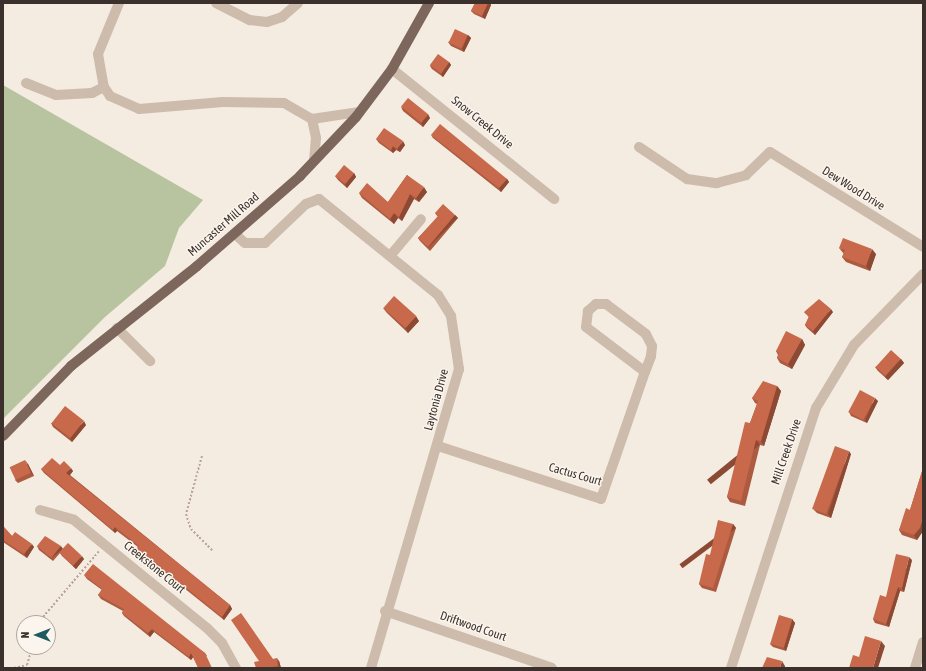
<!DOCTYPE html>
<html>
<head>
<meta charset="utf-8">
<style>
  body { margin:0 }
  #map { position:relative; width:926px; height:671px; overflow:hidden; background:#f4ebe1; font-family:"Asap Condensed",sans-serif }
  div>[style] { position:absolute }
  .green>* { inset:0; background:#b8c4a0 }
  .path>* { height:2px; margin-top:-1px; transform-origin:0; background:repeating-linear-gradient(90deg,#b9a596 0 2px,transparent 0 4px) }
  .minor>* { height:10px; margin:-5px; padding:0 5px; transform-origin:5px; border-radius:5px; background:#cdbbac }
  .major>* { height:10px; margin:-5px; padding:0 5px; transform-origin:5px; border-radius:5px; background:#7d675c }
  .wall>* { inset:0; background:#ac5a40 }
  .shaded-wall>* { inset:0; background:#8c4a34; transform-origin:0 0 }
  .building>* { inset:0; background:#c8694b; transform-origin:0 0 }
  span { translate:-50% -50%; white-space:nowrap; text-align:center; line-height:1.15; -webkit-text-stroke:3px #fbf5ee; paint-order:stroke }
  .street-label { font-size:12px; color:#3b302b }
  .frame { position:absolute; inset:0; border:4px solid #3b302b; pointer-events:none }
  .north { position:absolute; left:16px; top:615px; width:40px; height:40px; box-sizing:border-box; background:#fbf5ee; border:1px solid #aea6a0; border-radius:50%; rotate:270deg; font-size:11px; font-weight:700; line-height:16px; text-align:center; color:#3b302b }
  .north::after { content:''; display:block; margin:auto; width:14px; height:18px; background:#1f5a5e; clip-path:polygon(50% 0,100% 100%,50% 72%,0 100%) }
</style>
</head>
<body>
<div id="map">
  <div class="green">
    <i style="clip-path:polygon(3px 85px,203px 200px,179px 228px,165px 266px,105px 317px,3px 419px)"></i>
  </div>
  <div class="path">
    <i style="left:202px;top:456px;width:60px;rotate:105.4deg"></i>
    <i style="left:186px;top:514px;width:16px;rotate:72deg"></i>
    <i style="left:191px;top:529px;width:30px;rotate:45deg"></i>
    <i style="left:38px;top:623px;width:94px;rotate:-49.7deg"></i>
    <i style="left:14px;top:668px;width:13px;rotate:-13deg"></i>
    <i style="left:27px;top:665px;width:19px;rotate:-74deg"></i>
  </div>
  <div class="minor">
    <i style="left:119px;top:3px;width:55px;rotate:112.4deg"></i>
    <i style="left:98px;top:54px;width:34px;rotate:80deg"></i>
    <i style="left:104px;top:87px;width:11px;rotate:56deg"></i>
    <i style="left:110px;top:96px;width:32px;rotate:24deg"></i>
    <i style="left:139px;top:109px;width:84px;rotate:-4.8deg"></i>
    <i style="left:223px;top:102px;width:61px;rotate:0.9deg"></i>
    <i style="left:284px;top:103px;width:32px;rotate:30deg"></i>
    <i style="left:312px;top:119px;width:19px;rotate:78deg"></i>
    <i style="left:316px;top:138px;width:21px;rotate:95deg"></i>
    <i style="left:216px;top:3px;width:38px;rotate:27deg"></i>
    <i style="left:250px;top:20px;width:17px;rotate:7deg"></i>
    <i style="left:267px;top:22px;width:16px;rotate:-18deg"></i>
    <i style="left:282px;top:17px;width:21px;rotate:-41deg"></i>
    <i style="left:392px;top:69px;width:208px;rotate:38.7deg"></i>
    <i style="left:26px;top:83px;width:32px;rotate:22deg"></i>
    <i style="left:56px;top:95px;width:36px;rotate:-3deg"></i>
    <i style="left:92px;top:93px;width:13px;rotate:-27deg"></i>
    <i style="left:312px;top:119px;width:48px;rotate:-8.5deg"></i>
    <i style="left:639px;top:147px;width:58px;rotate:33.7deg"></i>
    <i style="left:687px;top:179px;width:30px;rotate:8deg"></i>
    <i style="left:717px;top:183px;width:30px;rotate:-15deg"></i>
    <i style="left:746px;top:175px;width:33px;rotate:-44deg"></i>
    <i style="left:770px;top:152px;width:180px;rotate:31.8deg"></i>
    <i style="left:235px;top:234px;width:13px;rotate:42deg"></i>
    <i style="left:245px;top:243px;width:20px"></i>
    <i style="left:265px;top:243px;width:57px;rotate:-43.6deg"></i>
    <i style="left:306px;top:204px;width:14px;rotate:-21deg"></i>
    <i style="left:319px;top:199px;width:153px;rotate:38.9deg"></i>
    <i style="left:438px;top:295px;width:25px;rotate:58deg"></i>
    <i style="left:451px;top:316px;width:54px;rotate:81.4deg"></i>
    <i style="left:459px;top:369px;width:312px;rotate:106.4deg"></i>
    <i style="left:390px;top:256px;width:48px;rotate:-50deg"></i>
    <i style="left:117px;top:328px;width:47px;rotate:45deg"></i>
    <i style="left:438px;top:446px;width:171px;rotate:18deg"></i>
    <i style="left:601px;top:499px;width:31px;rotate:-71deg"></i>
    <i style="left:611px;top:470px;width:104px;rotate:-70.9deg"></i>
    <i style="left:645px;top:372px;width:17px;rotate:-69deg"></i>
    <i style="left:651px;top:356px;width:10px;rotate:-84deg"></i>
    <i style="left:652px;top:346px;width:13px;rotate:-117deg"></i>
    <i style="left:646px;top:334px;width:50px;rotate:-143.1deg"></i>
    <i style="left:606px;top:304px;width:10px;rotate:180deg"></i>
    <i style="left:596px;top:304px;width:11px;rotate:139deg"></i>
    <i style="left:588px;top:311px;width:16px;rotate:97deg"></i>
    <i style="left:586px;top:327px;width:74px;rotate:37.3deg"></i>
    <i style="left:40px;top:510px;width:35px;rotate:16deg"></i>
    <i style="left:74px;top:520px;width:171px;rotate:39.1deg"></i>
    <i style="left:207px;top:628px;width:21px;rotate:45deg"></i>
    <i style="left:222px;top:643px;width:29px;rotate:61deg"></i>
    <i style="left:385px;top:611px;width:176px;rotate:18.8deg"></i>
    <i style="left:731px;top:668px;width:274px;rotate:-71.9deg"></i>
    <i style="left:816px;top:408px;width:74px;rotate:-58.9deg"></i>
    <i style="left:854px;top:345px;width:99px;rotate:-45.8deg"></i>
    <i style="left:915px;top:668px;width:27px;rotate:-73deg"></i>
  </div>
  <div class="major">
    <i style="left:3px;top:436px;width:98px;rotate:-45.8deg"></i>
    <i style="left:71px;top:366px;width:161px;rotate:-38.4deg"></i>
    <i style="left:197px;top:266px;width:137px;rotate:-41.1deg"></i>
    <i style="left:300px;top:176px;width:81px;rotate:-46.5deg"></i>
    <i style="left:356px;top:117px;width:60px;rotate:-53.1deg"></i>
    <i style="left:392px;top:69px;width:76px;rotate:-60.7deg"></i>
  </div>
  <div class="wall">
    <i style="clip-path:polygon(475px 3px,490px 3px,491px 5px,485px 19px,474px 14px,471px 11px)"></i>
    <i style="clip-path:polygon(468px 35px,471px 38px,464px 52px,451px 46px,448px 42px)"></i>
    <i style="clip-path:polygon(449px 62px,451px 65px,443px 77px,432px 69px,430px 66px)"></i>
    <i style="clip-path:polygon(401px 107px,430px 118px,423px 127px,403px 111px)"></i>
    <i style="clip-path:polygon(431px 135px,507px 179px,509px 182px,501px 192px,433px 138px)"></i>
    <i style="clip-path:polygon(376px 139px,405px 145px,400px 152px,396px 150px,393px 153px,379px 143px)"></i>
    <i style="clip-path:polygon(354px 173px,356px 177px,347px 188px,338px 180px,335px 176px)"></i>
    <i style="clip-path:polygon(407px 175px,427px 192px,419px 202px,414px 199px,402px 221px,398px 218px,394px 224px,362px 198px,359px 193px,388px 202px)"></i>
    <i style="clip-path:polygon(435px 213px,455px 215px,458px 218px,430px 251px,420px 241px,418px 238px,438px 217px)"></i>
    <i style="clip-path:polygon(839px 248px,876px 254px,870px 271px,846px 262px,842px 257px,844px 254px)"></i>
    <i style="clip-path:polygon(383px 308px,419px 321px,408px 333px,387px 313px)"></i>
    <i style="clip-path:polygon(804px 312px,833px 312px,815px 335px,807px 328px,805px 325px,809px 317px)"></i>
    <i style="clip-path:polygon(802px 339px,805px 345px,792px 369px,780px 363px,777px 358px,778px 355px,776px 351px)"></i>
    <i style="clip-path:polygon(901px 359px,904px 363px,888px 380px,878px 371px,875px 367px)"></i>
    <i style="clip-path:polygon(777px 386px,781px 391px,764px 446px,760px 445px,745px 506px,730px 502px,727px 497px,750px 423px,757px 404px,755px 403px,752px 398px)"></i>
    <i style="clip-path:polygon(878px 401px,867px 423px,851px 416px,849px 412px)"></i>
    <i style="clip-path:polygon(51px 423px,86px 425px,72px 442px,53px 427px)"></i>
    <i style="clip-path:polygon(851px 454px,831px 518px,817px 513px,814px 510px)"></i>
    <i style="clip-path:polygon(28px 464px,34px 476px,18px 483px,15px 480px)"></i>
    <i style="clip-path:polygon(60px 465px,73px 471px,70px 475px,230px 605px,232px 609px,224px 620px,139px 552px,137px 548px,138px 547px,117px 531px,115px 533px,44px 473px,41px 469px)"></i>
    <i style="clip-path:polygon(923px 468px,923px 531px,917px 540px,902px 535px,899px 530px,910px 510px)"></i>
    <i style="clip-path:polygon(733px 524px,736px 528px,716px 592px,702px 588px,699px 584px,710px 555px)"></i>
    <i style="clip-path:polygon(3px 526px,12px 536px,34px 547px,27px 558px,3px 542px)"></i>
    <i style="clip-path:polygon(37px 546px,63px 549px,84px 559px,76px 569px,62px 556px,60px 553px,53px 561px,39px 550px)"></i>
    <i style="clip-path:polygon(912px 560px,904px 592px,900px 591px,889px 627px,875px 623px,873px 619px,886px 597px)"></i>
    <i style="clip-path:polygon(84px 575px,205px 653px,207px 656px,193px 657px,191px 660px,154px 632px,150px 637px,124px 616px,122px 613px,123px 611px,101px 599px,98px 595px,102px 590px,87px 579px)"></i>
    <i style="clip-path:polygon(792px 619px,795px 623px,786px 651px,773px 647px,770px 644px)"></i>
    <i style="clip-path:polygon(273px 659px,279px 661px,281px 668px,256px 668px)"></i>
  </div>
  <div class="shaded-wall">
    <i style="clip-path:polygon(488px 3px,490px 3px,491px 5px,485px 19px,482px 16px)"></i>
    <i style="clip-path:polygon(468px 35px,471px 38px,464px 52px,462px 49px)"></i>
    <i style="clip-path:polygon(449px 62px,451px 65px,443px 77px,441px 74px)"></i>
    <i style="clip-path:polygon(428px 114px,430px 118px,423px 127px,421px 123px)"></i>
    <i style="clip-path:polygon(403px 141px,405px 145px,400px 152px,397px 149px)"></i>
    <i style="clip-path:polygon(393px 146px,396px 150px,393px 153px,391px 150px)"></i>
    <i style="clip-path:polygon(354px 173px,356px 177px,347px 188px,345px 184px)"></i>
    <i style="clip-path:polygon(507px 179px,509px 182px,501px 192px,499px 188px)"></i>
    <i style="clip-path:polygon(424px 187px,427px 192px,419px 202px,416px 198px)"></i>
    <i style="clip-path:polygon(410px 194px,414px 199px,402px 221px,399px 217px)"></i>
    <i style="clip-path:polygon(394px 213px,398px 218px,394px 224px,390px 219px)"></i>
    <i style="left:455px;top:215px;width:4px;height:42px;rotate:45deg"></i>
    <i style="clip-path:polygon(872px 249px,876px 254px,870px 271px,866px 266px)"></i>
    <i style="clip-path:polygon(831px 309px,833px 312px,815px 335px,813px 331px)"></i>
    <i style="clip-path:polygon(416px 316px,419px 321px,408px 333px,405px 328px)"></i>
    <i style="clip-path:polygon(802px 339px,805px 345px,792px 369px,788px 364px)"></i>
    <i style="clip-path:polygon(901px 359px,904px 363px,888px 380px,885px 377px)"></i>
    <i style="clip-path:polygon(777px 386px,781px 391px,764px 446px,761px 441px)"></i>
    <i style="clip-path:polygon(875px 398px,878px 401px,867px 423px,865px 420px)"></i>
    <i style="clip-path:polygon(84px 421px,86px 425px,72px 442px,70px 438px)"></i>
    <i style="left:756px;top:440px;width:6px;height:63px;rotate:51deg"></i>
    <i style="clip-path:polygon(849px 451px,851px 454px,831px 518px,828px 514px)"></i>
    <i style="clip-path:polygon(25px 460px,28px 464px,34px 476px,31px 473px)"></i>
    <i style="clip-path:polygon(71px 468px,73px 471px,69px 476px,66px 473px)"></i>
    <i style="clip-path:polygon(923px 518px,923px 531px,917px 540px,914px 535px)"></i>
    <i style="left:733px;top:524px;width:5px;height:67px;rotate:53deg"></i>
    <i style="clip-path:polygon(115px 527px,117px 531px,115px 533px,113px 530px)"></i>
    <i style="clip-path:polygon(32px 544px,34px 547px,27px 558px,24px 554px)"></i>
    <i style="left:61px;top:546px;width:4px;height:16px;rotate:56deg"></i>
    <i style="clip-path:polygon(82px 556px,84px 559px,76px 569px,73px 566px)"></i>
    <i style="clip-path:polygon(909px 557px,912px 560px,904px 592px,902px 588px)"></i>
    <i style="clip-path:polygon(898px 587px,900px 591px,889px 627px,886px 624px)"></i>
    <i style="clip-path:polygon(230px 605px,232px 609px,224px 620px,222px 617px)"></i>
    <i style="clip-path:polygon(792px 619px,795px 623px,786px 651px,784px 648px)"></i>
    <i style="clip-path:polygon(152px 629px,154px 632px,150px 637px,148px 633px)"></i>
    <i style="clip-path:polygon(881px 641px,885px 646px,878px 668px,873px 668px)"></i>
    <i style="clip-path:polygon(191px 653px,194px 656px,191px 660px,189px 657px)"></i>
    <i style="clip-path:polygon(277px 658px,279px 661px,281px 668px,278px 666px)"></i>
    <i style="clip-path:polygon(782px 661px,785px 666px,785px 668px,780px 668px)"></i>
  </div>
  <div class="building">
    <i style="clip-path:polygon(475px 3px,488px 3px,482px 16px,471px 11px)"></i>
    <i style="left:455px;top:29px;width:14px;height:15px;rotate:25deg"></i>
    <i style="left:438px;top:54px;width:14px;height:14px;rotate:36deg"></i>
    <i style="left:408px;top:98px;width:26px;height:11px;rotate:39deg"></i>
    <i style="clip-path:polygon(440px 124px,507px 179px,499px 188px,431px 135px)"></i>
    <i style="clip-path:polygon(384px 128px,403px 141px,397px 149px,393px 146px,391px 150px,376px 139px)"></i>
    <i style="left:344px;top:165px;width:13px;height:14px;rotate:39deg"></i>
    <i style="clip-path:polygon(407px 175px,424px 187px,416px 198px,410px 194px,399px 217px,394px 213px,390px 219px,359px 193px,367px 183px,388px 202px)"></i>
    <i style="clip-path:polygon(443px 204px,455px 215px,428px 247px,418px 238px,438px 216px,435px 213px)"></i>
    <i style="clip-path:polygon(843px 238px,872px 249px,866px 266px,842px 257px,845px 250px,839px 248px)"></i>
    <i style="left:394px;top:296px;width:30px;height:16px;rotate:42deg"></i>
    <i style="clip-path:polygon(819px 299px,831px 309px,813px 331px,805px 325px,809px 316px,804px 312px)"></i>
    <i style="clip-path:polygon(786px 331px,802px 339px,788px 364px,777px 358px,779px 353px,776px 351px)"></i>
    <i style="left:891px;top:350px;width:13px;height:23px;rotate:42deg"></i>
    <i style="clip-path:polygon(763px 381px,777px 386px,761px 441px,756px 440px,741px 501px,727px 497px,745px 422px,750px 423px,758px 401px,752px 398px)"></i>
    <i style="left:860px;top:390px;width:17px;height:25px;rotate:28deg"></i>
    <i style="left:65px;top:406px;width:24px;height:22px;rotate:38deg"></i>
    <i style="left:835px;top:446px;width:15px;height:67px;rotate:20deg"></i>
    <i style="clip-path:polygon(52px 458px,60px 465px,64px 461px,71px 468px,66px 473px,230px 605px,222px 617px,137px 548px,139px 546px,115px 527px,113px 530px,41px 469px)"></i>
    <i style="left:25px;top:460px;width:14px;height:17px;rotate:65deg"></i>
    <i style="clip-path:polygon(923px 468px,923px 518px,920px 528px,914px 535px,899px 530px,906px 508px,910px 510px)"></i>
    <i style="clip-path:polygon(718px 520px,733px 524px,713px 588px,699px 584px,706px 554px,710px 555px)"></i>
    <i style="clip-path:polygon(3px 526px,12px 536px,15px 532px,32px 544px,24px 554px,3px 540px)"></i>
    <i style="clip-path:polygon(45px 536px,61px 546px,51px 558px,37px 546px)"></i>
    <i style="left:68px;top:543px;width:19px;height:13px;rotate:43deg"></i>
    <i style="clip-path:polygon(896px 554px,909px 557px,902px 588px,898px 587px,886px 624px,873px 619px,880px 595px,886px 597px)"></i>
    <i style="clip-path:polygon(93px 564px,205px 653px,212px 668px,198px 668px,191px 653px,189px 657px,152px 629px,148px 633px,122px 613px,124px 609px,98px 595px,102px 589px,84px 575px)"></i>
    <i style="clip-path:polygon(241px 613px,273px 659px,277px 658px,278px 666px,272px 667px,272px 668px,256px 668px,254px 662px,259px 661px,231px 620px)"></i>
    <i style="left:779px;top:615px;width:14px;height:30px;rotate:17deg"></i>
    <i style="clip-path:polygon(865px 636px,881px 641px,873px 668px,849px 668px,853px 655px,859px 657px)"></i>
    <i style="clip-path:polygon(767px 657px,782px 661px,780px 668px,762px 668px)"></i>
  </div>
  <div class="street-label">
    <span style="left:482px;top:123px;rotate:39deg">Snow Creek Drive</span>
    <span style="left:853px;top:189px;rotate:32deg">Dew Wood Drive</span>
    <span style="left:224px;top:225px;rotate:-41deg">Muncaster Mill Road</span>
    <span style="left:437px;top:400px;rotate:-75deg">Laytonia Drive</span>
    <span style="left:787px;top:452px;rotate:-71deg">Mill Creek Drive</span>
    <span style="left:575px;top:475px;rotate:16deg">Cactus Court</span>
    <span style="left:154px;top:568px;rotate:39deg">Creekstone Court</span>
    <span style="left:473px;top:627px;rotate:19deg">Driftwood Court</span>
  </div>
  <div class="frame"></div>
  <div class="north">N</div>
</div>
</body>
</html>
